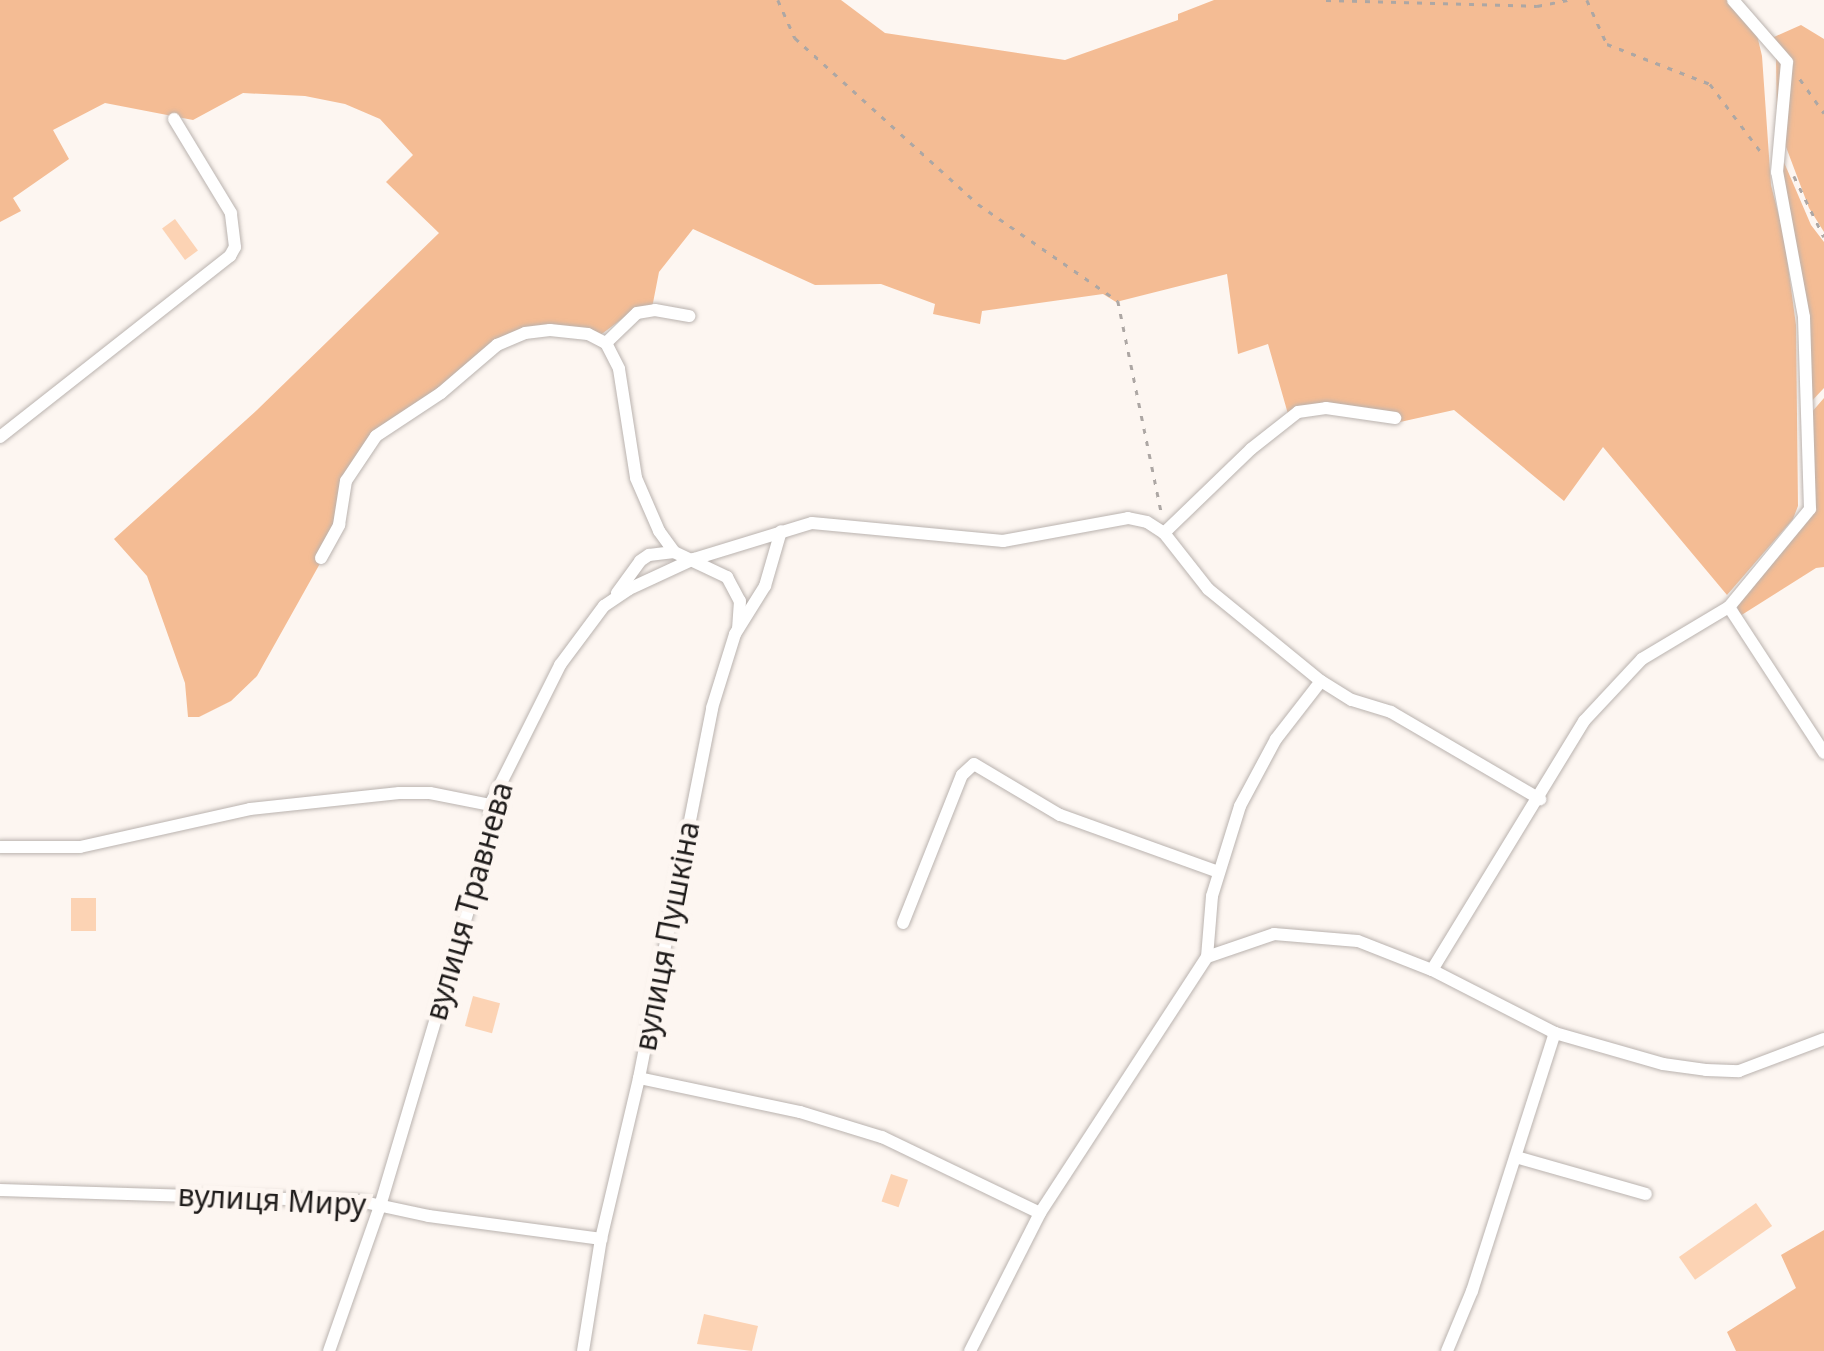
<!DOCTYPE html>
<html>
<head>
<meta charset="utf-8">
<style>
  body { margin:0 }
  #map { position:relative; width:1824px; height:1351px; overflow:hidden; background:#fdf6f1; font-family:"Noto Sans",sans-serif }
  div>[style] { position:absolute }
  .green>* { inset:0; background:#f4bc94 }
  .building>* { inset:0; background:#fcd3b4; transform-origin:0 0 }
  .path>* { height:2.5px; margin-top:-1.25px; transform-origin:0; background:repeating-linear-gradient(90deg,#ada7a4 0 5px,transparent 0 13px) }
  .roads { filter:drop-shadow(0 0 2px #bab3af) drop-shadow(0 0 2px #bab3af) }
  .minor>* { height:12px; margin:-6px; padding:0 6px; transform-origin:6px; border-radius:6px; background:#fff }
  span { translate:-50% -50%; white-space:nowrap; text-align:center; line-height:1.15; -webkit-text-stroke:10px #fdf6f1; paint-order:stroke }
  .street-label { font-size:30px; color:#1f1c1b }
</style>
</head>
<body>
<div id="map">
  <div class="green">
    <i style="clip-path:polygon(0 0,841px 0,885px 33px,1065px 60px,1178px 20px,1178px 14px,1214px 0,1727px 0,1757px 35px,1762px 56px,1771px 185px,1784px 236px,1796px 325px,1798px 506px,1793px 519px,1727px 595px,1603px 447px,1564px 501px,1454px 410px,1400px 422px,1395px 414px,1288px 414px,1268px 344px,1238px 354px,1227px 274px,1116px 302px,1103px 294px,982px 311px,980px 324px,933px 314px,935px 304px,881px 284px,815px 285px,693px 229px,659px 272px,652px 308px,630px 313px,595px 339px,550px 333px,510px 341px,379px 437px,345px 491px,341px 526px,257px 676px,231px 701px,199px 717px,188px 717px,185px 683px,147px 576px,114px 539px,257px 410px,439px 233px,386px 182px,413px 155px,380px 119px,345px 104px,305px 96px,243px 93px,193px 120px,105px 103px,53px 130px,69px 159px,13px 198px,21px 211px,0 222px)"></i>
    <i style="clip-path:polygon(1801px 25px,1824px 39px,1824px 232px,1809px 208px,1777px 123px,1776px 58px,1767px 30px,1774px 37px)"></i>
    <i style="clip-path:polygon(1780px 153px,1811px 225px,1824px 242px,1824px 388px,1809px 404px)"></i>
    <i style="clip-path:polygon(1824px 398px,1824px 567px,1816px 568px,1740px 616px,1737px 606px,1813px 514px,1811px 413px)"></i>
    <i style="clip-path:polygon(1824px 1230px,1824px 1351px,1736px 1351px,1727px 1332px,1796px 1288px,1781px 1255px)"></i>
  </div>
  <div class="building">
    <i style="left:175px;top:219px;width:39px;height:16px;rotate:54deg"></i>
    <i style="left:71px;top:898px;width:25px;height:33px"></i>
    <i style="left:473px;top:996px;width:28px;height:31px;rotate:15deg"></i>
    <i style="left:891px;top:1174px;width:18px;height:29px;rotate:19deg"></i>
    <i style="left:1756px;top:1203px;width:28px;height:94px;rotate:55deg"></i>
    <i style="clip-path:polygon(704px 1314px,758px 1326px,752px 1351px,697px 1344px)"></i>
  </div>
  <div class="path">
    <i style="left:778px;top:0;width:42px;rotate:65.9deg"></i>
    <i style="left:795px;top:38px;width:247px;rotate:42.2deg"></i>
    <i style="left:978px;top:204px;width:170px;rotate:34.7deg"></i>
    <i style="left:1118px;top:301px;width:219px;rotate:78.4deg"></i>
    <i style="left:1326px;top:0;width:211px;rotate:1.6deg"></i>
    <i style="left:1537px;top:6px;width:31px;rotate:-11deg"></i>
    <i style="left:1587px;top:0;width:48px;rotate:65.6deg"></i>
    <i style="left:1607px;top:44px;width:110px;rotate:21.2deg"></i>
    <i style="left:1710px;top:84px;width:90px;rotate:53.1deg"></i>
    <i style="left:1800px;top:79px;width:42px;rotate:54.8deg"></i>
    <i style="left:1794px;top:176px;width:68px;rotate:63.8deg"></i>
  </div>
  <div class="roads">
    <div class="minor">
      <i style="left:606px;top:343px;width:29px;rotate:63deg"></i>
      <i style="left:619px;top:369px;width:110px;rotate:81.1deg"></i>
      <i style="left:636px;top:478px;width:58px;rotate:66.5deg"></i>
      <i style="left:659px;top:531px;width:26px;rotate:54deg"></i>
      <i style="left:0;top:437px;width:293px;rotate:-38.2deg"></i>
      <i style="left:230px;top:256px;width:10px;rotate:-61deg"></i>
      <i style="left:235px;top:247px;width:34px;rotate:-97deg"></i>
      <i style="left:231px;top:213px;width:110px;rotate:-121.2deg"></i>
      <i style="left:1164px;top:533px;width:71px;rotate:51.8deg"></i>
      <i style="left:1208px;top:589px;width:146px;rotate:39.2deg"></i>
      <i style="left:1321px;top:681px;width:36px;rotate:32deg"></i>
      <i style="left:1352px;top:700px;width:41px;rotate:17.1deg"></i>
      <i style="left:1391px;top:712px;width:173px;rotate:30.3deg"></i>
      <i style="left:321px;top:558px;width:38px;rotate:-61deg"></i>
      <i style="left:339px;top:525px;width:45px;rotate:-81deg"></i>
      <i style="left:346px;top:481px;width:54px;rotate:-56.3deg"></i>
      <i style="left:376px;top:436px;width:78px;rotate:-33.5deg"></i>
      <i style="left:441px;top:393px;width:74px;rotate:-40.6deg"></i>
      <i style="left:497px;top:345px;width:30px;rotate:-23deg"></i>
      <i style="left:525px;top:333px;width:25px;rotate:-7deg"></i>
      <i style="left:550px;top:330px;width:38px;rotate:6deg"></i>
      <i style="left:588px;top:334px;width:20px;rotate:27deg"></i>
      <i style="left:606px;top:343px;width:43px;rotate:-44.1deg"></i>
      <i style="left:637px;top:313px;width:18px;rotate:-9deg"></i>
      <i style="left:655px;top:310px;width:35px;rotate:10deg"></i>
      <i style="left:617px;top:593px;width:39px;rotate:-54deg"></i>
      <i style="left:640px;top:561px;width:11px;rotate:-34deg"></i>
      <i style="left:649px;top:555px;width:25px;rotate:-7deg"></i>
      <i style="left:674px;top:552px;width:59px;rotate:25.3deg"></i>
      <i style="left:727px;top:577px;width:27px;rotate:62deg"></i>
      <i style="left:740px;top:601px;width:27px;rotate:94deg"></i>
      <i style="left:1729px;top:607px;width:174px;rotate:56.9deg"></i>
      <i style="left:0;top:847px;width:80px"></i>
      <i style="left:80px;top:847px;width:174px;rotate:-12.6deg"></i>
      <i style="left:250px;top:809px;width:150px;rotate:-6.1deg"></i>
      <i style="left:399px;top:793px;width:31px"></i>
      <i style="left:430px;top:793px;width:61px;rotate:11.3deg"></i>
      <i style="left:903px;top:923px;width:159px;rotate:-68.3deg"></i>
      <i style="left:962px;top:775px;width:16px;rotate:-43deg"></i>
      <i style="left:974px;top:764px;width:100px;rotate:30.7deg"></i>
      <i style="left:1060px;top:815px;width:168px;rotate:19.8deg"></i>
      <i style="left:1207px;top:957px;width:71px;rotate:-18.9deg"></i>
      <i style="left:1274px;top:934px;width:84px;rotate:4.8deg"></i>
      <i style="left:1358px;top:941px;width:79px;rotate:21.4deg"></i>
      <i style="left:1432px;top:970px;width:138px;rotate:27.1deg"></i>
      <i style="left:1555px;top:1033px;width:112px;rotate:16deg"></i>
      <i style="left:1663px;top:1064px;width:43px;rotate:7.9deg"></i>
      <i style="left:1706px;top:1070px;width:33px;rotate:2deg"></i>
      <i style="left:1739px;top:1071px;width:91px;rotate:-20.6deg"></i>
      <i style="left:1432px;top:970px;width:292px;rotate:-58.6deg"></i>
      <i style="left:1584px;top:721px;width:85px;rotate:-46.9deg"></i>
      <i style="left:1642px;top:659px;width:101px;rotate:-30.9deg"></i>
      <i style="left:1729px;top:607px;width:127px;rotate:-50.4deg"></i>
      <i style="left:1810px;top:509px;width:192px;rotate:-91.8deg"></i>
      <i style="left:1804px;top:317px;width:147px;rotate:-100.5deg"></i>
      <i style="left:1777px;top:172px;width:110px;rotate:-84.8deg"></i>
      <i style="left:1787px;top:62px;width:82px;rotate:-131.1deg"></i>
      <i style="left:639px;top:1078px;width:165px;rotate:11.9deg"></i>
      <i style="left:800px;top:1112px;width:86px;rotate:17deg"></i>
      <i style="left:882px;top:1137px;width:175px;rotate:25.7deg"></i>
      <i style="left:1516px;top:1157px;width:135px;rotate:15.9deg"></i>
      <i style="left:0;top:1190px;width:359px;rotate:1.8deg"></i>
      <i style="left:359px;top:1201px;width:72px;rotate:12.1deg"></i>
      <i style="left:429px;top:1216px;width:174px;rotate:7.6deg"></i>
      <i style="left:329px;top:1351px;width:154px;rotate:-70.6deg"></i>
      <i style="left:380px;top:1206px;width:391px;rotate:-73.4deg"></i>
      <i style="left:492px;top:831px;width:26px;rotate:-94deg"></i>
      <i style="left:490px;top:805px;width:157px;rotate:-63.4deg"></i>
      <i style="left:560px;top:665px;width:74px;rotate:-53.3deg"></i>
      <i style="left:604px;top:606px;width:30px;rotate:-34deg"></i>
      <i style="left:629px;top:589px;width:72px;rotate:-24.8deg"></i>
      <i style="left:694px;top:559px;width:123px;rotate:-17deg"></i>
      <i style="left:812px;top:523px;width:192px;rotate:5.4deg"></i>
      <i style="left:1003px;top:541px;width:127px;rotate:-10.4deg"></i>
      <i style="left:1128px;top:518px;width:19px;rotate:12deg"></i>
      <i style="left:1147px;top:522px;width:20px;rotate:33deg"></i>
      <i style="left:1164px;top:533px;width:121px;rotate:-44deg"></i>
      <i style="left:1251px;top:449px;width:60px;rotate:-38.2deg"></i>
      <i style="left:1298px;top:412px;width:28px;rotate:-8deg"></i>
      <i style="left:1326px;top:408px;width:70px;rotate:8.2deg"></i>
      <i style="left:583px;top:1351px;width:113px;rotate:-80.9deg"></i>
      <i style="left:601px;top:1239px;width:165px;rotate:-76.7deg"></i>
      <i style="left:639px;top:1078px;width:377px;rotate:-78.8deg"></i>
      <i style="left:712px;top:708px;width:77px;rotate:-72.7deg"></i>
      <i style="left:735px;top:634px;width:57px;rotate:-58deg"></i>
      <i style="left:765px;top:586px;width:57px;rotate:-73.8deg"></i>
      <i style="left:970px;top:1351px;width:155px;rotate:-63.1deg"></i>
      <i style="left:1040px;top:1213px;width:306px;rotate:-56.9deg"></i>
      <i style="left:1207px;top:957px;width:61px;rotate:-85.3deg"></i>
      <i style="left:1212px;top:896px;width:94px;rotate:-72.7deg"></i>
      <i style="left:1240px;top:806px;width:76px;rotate:-61.8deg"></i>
      <i style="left:1276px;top:739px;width:73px;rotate:-52.2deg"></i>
      <i style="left:1447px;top:1351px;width:65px;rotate:-67.4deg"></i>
      <i style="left:1472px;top:1291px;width:271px;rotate:-72.2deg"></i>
    </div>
  </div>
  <div class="street-label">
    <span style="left:469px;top:901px;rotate:-74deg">вулиця Травнева</span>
    <span style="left:667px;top:936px;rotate:-79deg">вулиця Пушкіна</span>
    <span style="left:272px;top:1200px;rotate:3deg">вулиця Миру</span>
  </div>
</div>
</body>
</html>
